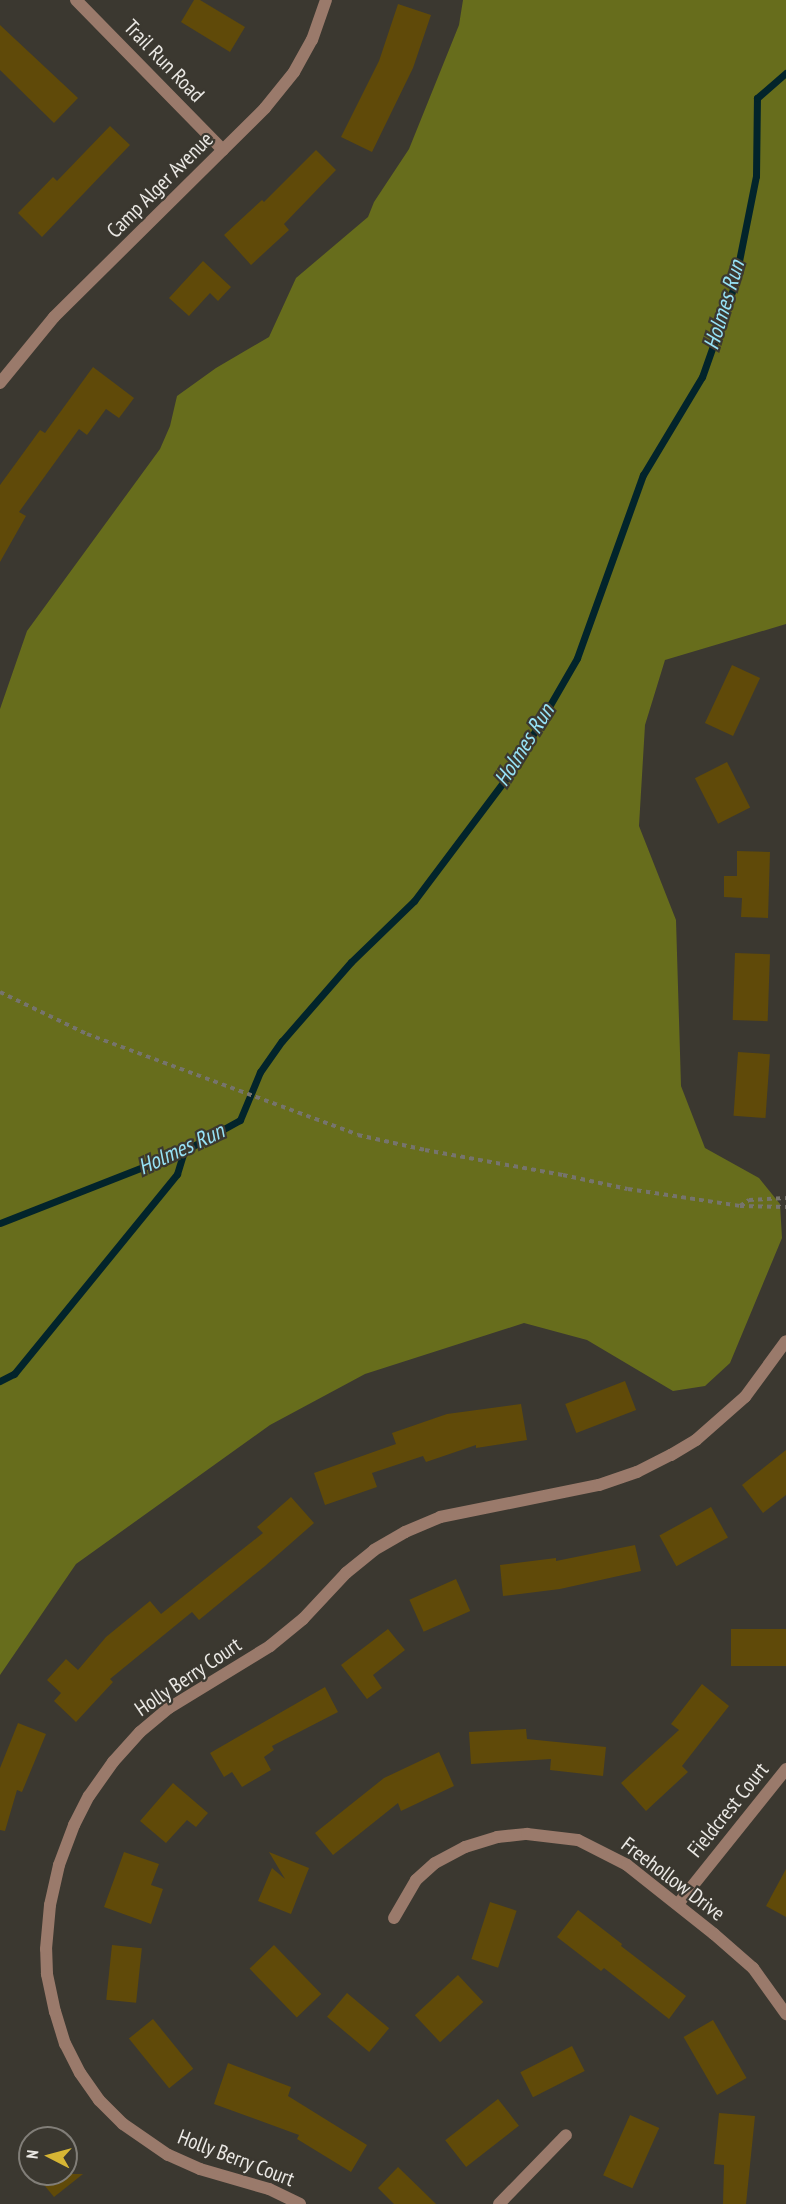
<!DOCTYPE html>
<html>
<head>
<meta charset="utf-8">
<style>
  body { margin:0 }
  #map { position:relative; width:786px; height:2204px; overflow:hidden; background:#3b3830; font-family:"PT Sans Narrow",sans-serif }
  div>[style] { position:absolute }
  .forest>* { inset:0; background:#676d1c }
  .stream>* { height:7px; margin:-3.5px; padding:0 3.5px; transform-origin:3.5px; border-radius:3.5px; background:#02242b }
  .building>* { inset:0; background:#604a09; transform-origin:0 0 }
  .path>* { height:4px; margin-top:-2px; transform-origin:0; background:repeating-linear-gradient(90deg,#76746d 0 4.5px,transparent 0 9px) }
  .minor>* { height:12px; margin:-6px; padding:0 6px; transform-origin:6px; border-radius:6px; background:#9a7a6b }
  span { translate:-50% -50%; white-space:nowrap; text-align:center; line-height:1.15; -webkit-text-stroke:4.5px #3b3830; paint-order:stroke }
  .street-label { font-size:21px; color:#eae8e4 }
  .water-label { font-size:22px; color:#97e2f6; font-style:italic }
  .north { position:absolute; left:18px; top:2126px; width:60px; height:60px; box-sizing:border-box; background:#3b3830; border:2px solid #817e78; border-radius:50%; rotate:276deg; font-size:16px; font-weight:700; line-height:24px; text-align:center; color:#eae8e4 }
  .north::after { content:''; display:block; margin:auto; width:21px; height:27px; background:#d6b534; clip-path:polygon(50% 0,100% 100%,50% 72%,0 100%) }
</style>
</head>
<body>
<div id="map">
  <div class="forest">
    <i style="clip-path:polygon(463px 0,786px 0,786px 624px,665px 660px,645px 725px,639px 826px,676px 920px,681px 1086px,705px 1148px,759px 1178px,780px 1204px,782px 1238px,730px 1363px,705px 1386px,673px 1391px,587px 1340px,524px 1323px,365px 1374px,270px 1425px,76px 1564px,0 1675px,0 709px,27px 631px,160px 449px,170px 426px,177px 396px,216px 368px,269px 337px,296px 278px,368px 217px,374px 202px,409px 149px,459px 25px)"></i>
  </div>
  <div class="stream">
    <i style="left:0;top:1223px;width:198px;rotate:-21.4deg"></i>
    <i style="left:184px;top:1151px;width:64px;rotate:-29deg"></i>
    <i style="left:240px;top:1120px;width:52px;rotate:-67.4deg"></i>
    <i style="left:260px;top:1072px;width:38px;rotate:-55deg"></i>
    <i style="left:282px;top:1041px;width:105px;rotate:-48.9deg"></i>
    <i style="left:351px;top:962px;width:88px;rotate:-44.1deg"></i>
    <i style="left:414px;top:901px;width:165px;rotate:-53.1deg"></i>
    <i style="left:513px;top:769px;width:128px;rotate:-60deg"></i>
    <i style="left:577px;top:658px;width:195px;rotate:-70.2deg"></i>
    <i style="left:643px;top:475px;width:114px;rotate:-59deg"></i>
    <i style="left:702px;top:377px;width:96px;rotate:-70.6deg"></i>
    <i style="left:734px;top:286px;width:112px;rotate:-78.7deg"></i>
    <i style="left:756px;top:176px;width:78px;rotate:-89.3deg"></i>
    <i style="left:757px;top:98px;width:38px;rotate:-41deg"></i>
    <i style="left:0;top:1381px;width:16px;rotate:-27deg"></i>
    <i style="left:14px;top:1374px;width:258px;rotate:-50.8deg"></i>
    <i style="left:177px;top:1174px;width:24px;rotate:-73deg"></i>
  </div>
  <div class="building">
    <i style="clip-path:polygon(194px 0,200px 0,245px 27px,230px 52px,181px 22px)"></i>
    <i style="clip-path:polygon(398px 4px,431px 15px,413px 68px,372px 152px,341px 137px,379px 61px)"></i>
    <i style="clip-path:polygon(0 25px,78px 98px,54px 123px,0 70px)"></i>
    <i style="clip-path:polygon(110px 126px,130px 145px,42px 237px,18px 213px,53px 177px,57px 181px)"></i>
    <i style="clip-path:polygon(316px 150px,336px 170px,284px 224px,289px 230px,251px 265px,224px 235px,262px 200px,264px 202px)"></i>
    <i style="clip-path:polygon(203px 261px,231px 287px,218px 301px,210px 293px,189px 316px,169px 298px)"></i>
    <i style="clip-path:polygon(93px 367px,134px 398px,119px 418px,106px 409px,87px 435px,79px 429px,19px 512px,26px 516px,0 562px,0 485px,40px 430px,45px 433px)"></i>
    <i style="left:732px;top:665px;width:31px;height:64px;rotate:25deg"></i>
    <i style="left:727px;top:762px;width:51px;height:36px;rotate:63deg"></i>
    <i style="clip-path:polygon(737px 851px,770px 852px,768px 918px,741px 917px,742px 898px,724px 897px,724px 876px,737px 876px)"></i>
    <i style="left:735px;top:953px;width:35px;height:67px;rotate:2deg"></i>
    <i style="left:738px;top:1052px;width:32px;height:64px;rotate:4deg"></i>
    <i style="left:625px;top:1381px;width:31px;height:64px;rotate:69deg"></i>
    <i style="clip-path:polygon(521px 1404px,527px 1440px,476px 1448px,476px 1445px,426px 1462px,423px 1456px,372px 1473px,377px 1487px,325px 1505px,314px 1473px,396px 1444px,392px 1433px,447px 1414px)"></i>
    <i style="clip-path:polygon(786px 1450px,786px 1495px,763px 1513px,742px 1485px)"></i>
    <i style="clip-path:polygon(291px 1497px,314px 1523px,265px 1566px,199px 1620px,192px 1612px,110px 1679px,113px 1682px,76px 1722px,54px 1701px,61px 1693px,47px 1680px,66px 1659px,78px 1670px,106px 1637px,150px 1601px,161px 1614px,263px 1533px,257px 1527px)"></i>
    <i style="left:711px;top:1507px;width:35px;height:59px;rotate:61deg"></i>
    <i style="clip-path:polygon(635px 1545px,641px 1571px,560px 1589px,503px 1596px,500px 1565px,556px 1558px,556px 1561px)"></i>
    <i style="left:456px;top:1579px;width:35px;height:51px;rotate:66deg"></i>
    <i style="clip-path:polygon(388px 1629px,405px 1650px,373px 1675px,382px 1688px,367px 1699px,341px 1665px)"></i>
    <i style="left:731px;top:1629px;width:55px;height:37px"></i>
    <i style="clip-path:polygon(702px 1684px,729px 1706px,682px 1766px,688px 1772px,646px 1811px,621px 1783px,679px 1730px,671px 1724px)"></i>
    <i style="clip-path:polygon(325px 1687px,338px 1712px,272px 1746px,274px 1750px,264px 1757px,271px 1770px,242px 1787px,232px 1772px,224px 1777px,210px 1753px)"></i>
    <i style="clip-path:polygon(18px 1723px,46px 1734px,22px 1792px,17px 1790px,5px 1831px,0 1830px,0 1768px)"></i>
    <i style="clip-path:polygon(526px 1729px,527px 1739px,606px 1747px,603px 1776px,550px 1770px,551px 1759px,471px 1764px,469px 1732px)"></i>
    <i style="clip-path:polygon(439px 1752px,454px 1786px,401px 1811px,398px 1803px,333px 1855px,315px 1833px,384px 1778px)"></i>
    <i style="clip-path:polygon(173px 1783px,208px 1813px,196px 1827px,187px 1820px,166px 1843px,140px 1821px)"></i>
    <i style="clip-path:polygon(124px 1852px,159px 1864px,151px 1885px,163px 1889px,151px 1924px,104px 1907px)"></i>
    <i style="clip-path:polygon(269px 1852px,309px 1868px,291px 1914px,258px 1901px,272px 1868px,285px 1879px)"></i>
    <i style="clip-path:polygon(786px 1869px,786px 1917px,766px 1906px)"></i>
    <i style="left:490px;top:1902px;width:28px;height:60px;rotate:18deg"></i>
    <i style="clip-path:polygon(578px 1910px,622px 1944px,621px 1946px,686px 1996px,669px 2019px,604px 1968px,601px 1971px,557px 1937px)"></i>
    <i style="left:112px;top:1945px;width:30px;height:55px;rotate:6deg"></i>
    <i style="left:274px;top:1945px;width:68px;height:34px;rotate:46deg"></i>
    <i style="left:458px;top:1975px;width:37px;height:59px;rotate:47deg"></i>
    <i style="left:347px;top:1993px;width:55px;height:31px;rotate:40deg"></i>
    <i style="left:153px;top:2019px;width:64px;height:31px;rotate:51deg"></i>
    <i style="left:713px;top:2020px;width:67px;height:34px;rotate:60deg"></i>
    <i style="left:572px;top:2046px;width:28px;height:58px;rotate:63deg"></i>
    <i style="clip-path:polygon(228px 2063px,291px 2087px,288px 2096px,367px 2145px,351px 2172px,297px 2139px,299px 2135px,214px 2104px)"></i>
    <i style="left:498px;top:2099px;width:34px;height:67px;rotate:52deg"></i>
    <i style="clip-path:polygon(719px 2113px,755px 2116px,746px 2204px,723px 2204px,724px 2165px,714px 2164px)"></i>
    <i style="left:630px;top:2115px;width:32px;height:66px;rotate:24deg"></i>
    <i style="clip-path:polygon(398px 2167px,436px 2204px,394px 2204px,378px 2188px)"></i>
    <i style="clip-path:polygon(35px 2174px,83px 2174px,54px 2197px)"></i>
  </div>
  <div class="path">
    <i style="left:0;top:992px;width:97px;rotate:25.8deg"></i>
    <i style="left:87px;top:1034px;width:289px;rotate:20.4deg"></i>
    <i style="left:358px;top:1135px;width:69px;rotate:12.6deg"></i>
    <i style="left:425px;top:1150px;width:140px;rotate:10.3deg"></i>
    <i style="left:563px;top:1175px;width:66px;rotate:12.2deg"></i>
    <i style="left:628px;top:1189px;width:113px;rotate:8.6deg"></i>
    <i style="left:740px;top:1206px;width:46px;rotate:1.2deg"></i>
    <i style="left:740px;top:1206px;width:11px;rotate:-34deg"></i>
    <i style="left:749px;top:1200px;width:37px;rotate:-3deg"></i>
  </div>
  <div class="minor">
    <i style="left:76px;top:0;width:210px;rotate:45.6deg"></i>
    <i style="left:0;top:383px;width:85px;rotate:-50.7deg"></i>
    <i style="left:54px;top:317px;width:297px;rotate:-44.7deg"></i>
    <i style="left:265px;top:108px;width:46px;rotate:-51.1deg"></i>
    <i style="left:294px;top:72px;width:37px;rotate:-61deg"></i>
    <i style="left:312px;top:40px;width:42px;rotate:-70.7deg"></i>
    <i style="left:678px;top:1904px;width:173px;rotate:-51.3deg"></i>
    <i style="left:394px;top:1918px;width:44px;rotate:-59.9deg"></i>
    <i style="left:416px;top:1880px;width:25px;rotate:-42deg"></i>
    <i style="left:435px;top:1863px;width:34px;rotate:-28deg"></i>
    <i style="left:465px;top:1847px;width:34px;rotate:-17deg"></i>
    <i style="left:497px;top:1837px;width:30px;rotate:-6deg"></i>
    <i style="left:527px;top:1834px;width:51px;rotate:6.7deg"></i>
    <i style="left:578px;top:1840px;width:55px;rotate:27deg"></i>
    <i style="left:627px;top:1865px;width:111px;rotate:38.4deg"></i>
    <i style="left:714px;top:1934px;width:52px;rotate:41.1deg"></i>
    <i style="left:753px;top:1968px;width:57px;rotate:54.3deg"></i>
    <i style="left:300px;top:2204px;width:34px;rotate:-154deg"></i>
    <i style="left:269px;top:2189px;width:72px;rotate:-163.8deg"></i>
    <i style="left:200px;top:2169px;width:35px;rotate:-156deg"></i>
    <i style="left:168px;top:2155px;width:55px;rotate:-145.4deg"></i>
    <i style="left:123px;top:2124px;width:34px;rotate:-135deg"></i>
    <i style="left:99px;top:2100px;width:33px;rotate:-125deg"></i>
    <i style="left:80px;top:2073px;width:33px;rotate:-117deg"></i>
    <i style="left:65px;top:2044px;width:34px;rotate:-107deg"></i>
    <i style="left:55px;top:2012px;width:39px;rotate:-102deg"></i>
    <i style="left:47px;top:1974px;width:25px;rotate:-92deg"></i>
    <i style="left:46px;top:1949px;width:44px;rotate:-84.8deg"></i>
    <i style="left:50px;top:1905px;width:41px;rotate:-77.3deg"></i>
    <i style="left:59px;top:1865px;width:43px;rotate:-69.4deg"></i>
    <i style="left:74px;top:1825px;width:33px;rotate:-63deg"></i>
    <i style="left:89px;top:1796px;width:42px;rotate:-54.8deg"></i>
    <i style="left:113px;top:1762px;width:40px;rotate:-48deg"></i>
    <i style="left:140px;top:1732px;width:38px;rotate:-40deg"></i>
    <i style="left:169px;top:1708px;width:119px;rotate:-31.5deg"></i>
    <i style="left:270px;top:1646px;width:43px;rotate:-39.3deg"></i>
    <i style="left:303px;top:1619px;width:63px;rotate:-46.9deg"></i>
    <i style="left:346px;top:1573px;width:36px;rotate:-39deg"></i>
    <i style="left:374px;top:1550px;width:36px;rotate:-30deg"></i>
    <i style="left:405px;top:1532px;width:38px;rotate:-23deg"></i>
    <i style="left:440px;top:1517px;width:162px;rotate:-11.4deg"></i>
    <i style="left:599px;top:1485px;width:40px;rotate:-18.9deg"></i>
    <i style="left:637px;top:1472px;width:38px;rotate:-27deg"></i>
    <i style="left:671px;top:1455px;width:29px;rotate:-31deg"></i>
    <i style="left:696px;top:1440px;width:65px;rotate:-41.3deg"></i>
    <i style="left:745px;top:1397px;width:69px;rotate:-53.8deg"></i>
    <i style="left:499px;top:2204px;width:96px;rotate:-45.8deg"></i>
  </div>
  <div class="street-label">
    <span style="left:164px;top:61px;rotate:46deg">Trail Run Road</span>
    <span style="left:160px;top:185px;rotate:-45deg">Camp Alger Avenue</span>
    <span style="left:188px;top:1677px;rotate:-34deg">Holly Berry Court</span>
    <span style="left:728px;top:1810px;rotate:-51deg">Fieldcrest Court</span>
    <span style="left:673px;top:1879px;rotate:37deg">Freehollow Drive</span>
    <span style="left:236px;top:2158px;rotate:21deg">Holly Berry Court</span>
  </div>
  <div class="water-label">
    <span style="left:724px;top:305px;rotate:-73deg">Holmes Run</span>
    <span style="left:524px;top:745px;rotate:-58deg">Holmes Run</span>
    <span style="left:181px;top:1149px;rotate:-25deg">Holmes Run</span>
  </div>
  <div class="north">N</div>
</div>
</body>
</html>
